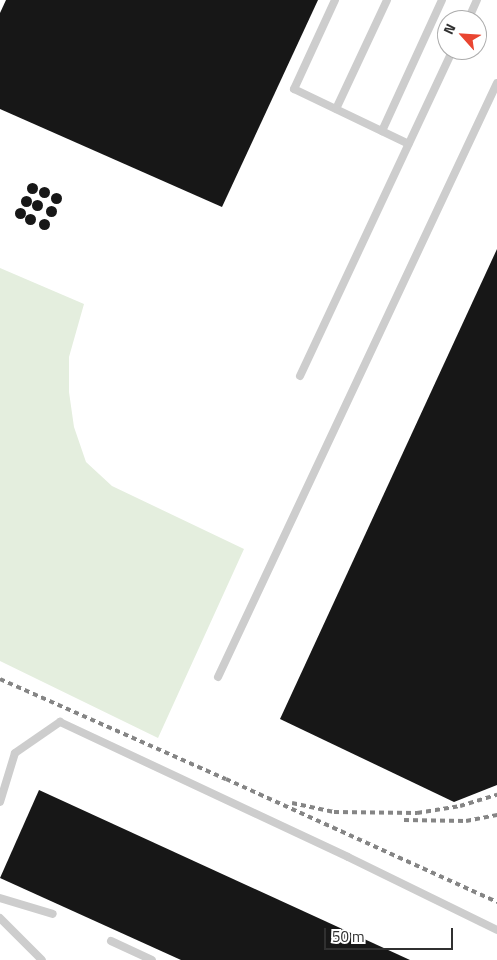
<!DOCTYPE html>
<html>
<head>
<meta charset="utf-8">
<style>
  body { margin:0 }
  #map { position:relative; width:497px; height:960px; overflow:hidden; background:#fff; font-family:"Titillium Web",sans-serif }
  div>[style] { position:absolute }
  .green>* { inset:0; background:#e4eede }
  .building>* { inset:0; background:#171717 }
  .round { border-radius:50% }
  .lane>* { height:8px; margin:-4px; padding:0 4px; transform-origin:4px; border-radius:4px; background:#cdcdcd }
  .rail>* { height:4px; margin-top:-2px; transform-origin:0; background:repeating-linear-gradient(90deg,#858585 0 5px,transparent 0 9px) }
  span { translate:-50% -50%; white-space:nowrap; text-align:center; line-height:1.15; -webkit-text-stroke:5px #fff; paint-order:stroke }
  .north { position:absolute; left:437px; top:10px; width:50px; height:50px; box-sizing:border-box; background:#fff; border:1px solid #acacac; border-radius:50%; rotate:296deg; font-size:14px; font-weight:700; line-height:20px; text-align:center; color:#303030 }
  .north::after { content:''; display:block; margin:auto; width:18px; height:22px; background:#e94531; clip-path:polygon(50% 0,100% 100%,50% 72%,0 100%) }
  .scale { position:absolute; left:324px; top:928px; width:129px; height:22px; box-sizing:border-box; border:2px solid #303030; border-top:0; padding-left:6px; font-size:15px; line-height:18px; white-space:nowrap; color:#303030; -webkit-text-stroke:4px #fff; paint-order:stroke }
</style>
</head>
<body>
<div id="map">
  <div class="green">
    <i style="clip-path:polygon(0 268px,84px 304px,69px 357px,69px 392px,74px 427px,86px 462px,112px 486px,244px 549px,158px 738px,0 661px)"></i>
  </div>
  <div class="building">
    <i style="clip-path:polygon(6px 0,318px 0,222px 207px,0 109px,0 13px)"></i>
    <i class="round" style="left:26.5px;top:182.5px;width:11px;height:11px"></i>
    <i class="round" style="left:38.5px;top:186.5px;width:11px;height:11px"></i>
    <i class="round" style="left:50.5px;top:192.5px;width:11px;height:11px"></i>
    <i class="round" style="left:20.5px;top:195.5px;width:11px;height:11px"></i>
    <i class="round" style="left:31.5px;top:199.5px;width:11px;height:11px"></i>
    <i class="round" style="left:45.5px;top:205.5px;width:11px;height:11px"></i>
    <i class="round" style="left:14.5px;top:207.5px;width:11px;height:11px"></i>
    <i class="round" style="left:24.5px;top:213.5px;width:11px;height:11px"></i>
    <i class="round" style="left:38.5px;top:218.5px;width:11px;height:11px"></i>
    <i style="clip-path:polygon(497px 249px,497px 785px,454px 802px,280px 719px)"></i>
    <i style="clip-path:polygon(39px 790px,410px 960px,181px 960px,0 878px)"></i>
  </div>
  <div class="lane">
    <i style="left:335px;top:0;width:98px;rotate:114.7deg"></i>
    <i style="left:294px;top:89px;width:127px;rotate:25.6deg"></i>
    <i style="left:468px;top:20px;width:22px;rotate:-66deg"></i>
    <i style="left:336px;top:109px;width:120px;rotate:-64.9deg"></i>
    <i style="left:382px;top:131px;width:144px;rotate:-65.4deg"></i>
    <i style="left:300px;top:376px;width:360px;rotate:-64.9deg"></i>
    <i style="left:218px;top:677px;width:656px;rotate:-64.84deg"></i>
    <i style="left:0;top:802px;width:51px;rotate:-73deg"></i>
    <i style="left:15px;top:753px;width:55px;rotate:-34.6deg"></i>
    <i style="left:60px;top:722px;width:318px;rotate:25.1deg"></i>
    <i style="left:348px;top:857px;width:166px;rotate:26.1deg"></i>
    <i style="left:0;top:898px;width:55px;rotate:16.8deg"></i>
    <i style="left:0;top:918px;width:59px;rotate:45deg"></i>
    <i style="left:111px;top:941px;width:45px;rotate:24.9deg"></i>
  </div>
  <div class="rail">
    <i style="left:0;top:679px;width:247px;rotate:23.9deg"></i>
    <i style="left:226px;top:779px;width:298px;rotate:24.4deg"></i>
    <i style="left:292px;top:803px;width:43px;rotate:12.1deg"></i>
    <i style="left:334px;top:812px;width:83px;rotate:0.7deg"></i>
    <i style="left:417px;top:813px;width:44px;rotate:-9.2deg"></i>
    <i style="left:460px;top:806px;width:39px;rotate:-17deg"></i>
    <i style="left:404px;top:820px;width:62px;rotate:0.9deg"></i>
    <i style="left:466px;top:821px;width:32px;rotate:-11deg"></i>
  </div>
  <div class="north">N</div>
  <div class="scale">50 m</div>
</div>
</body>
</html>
